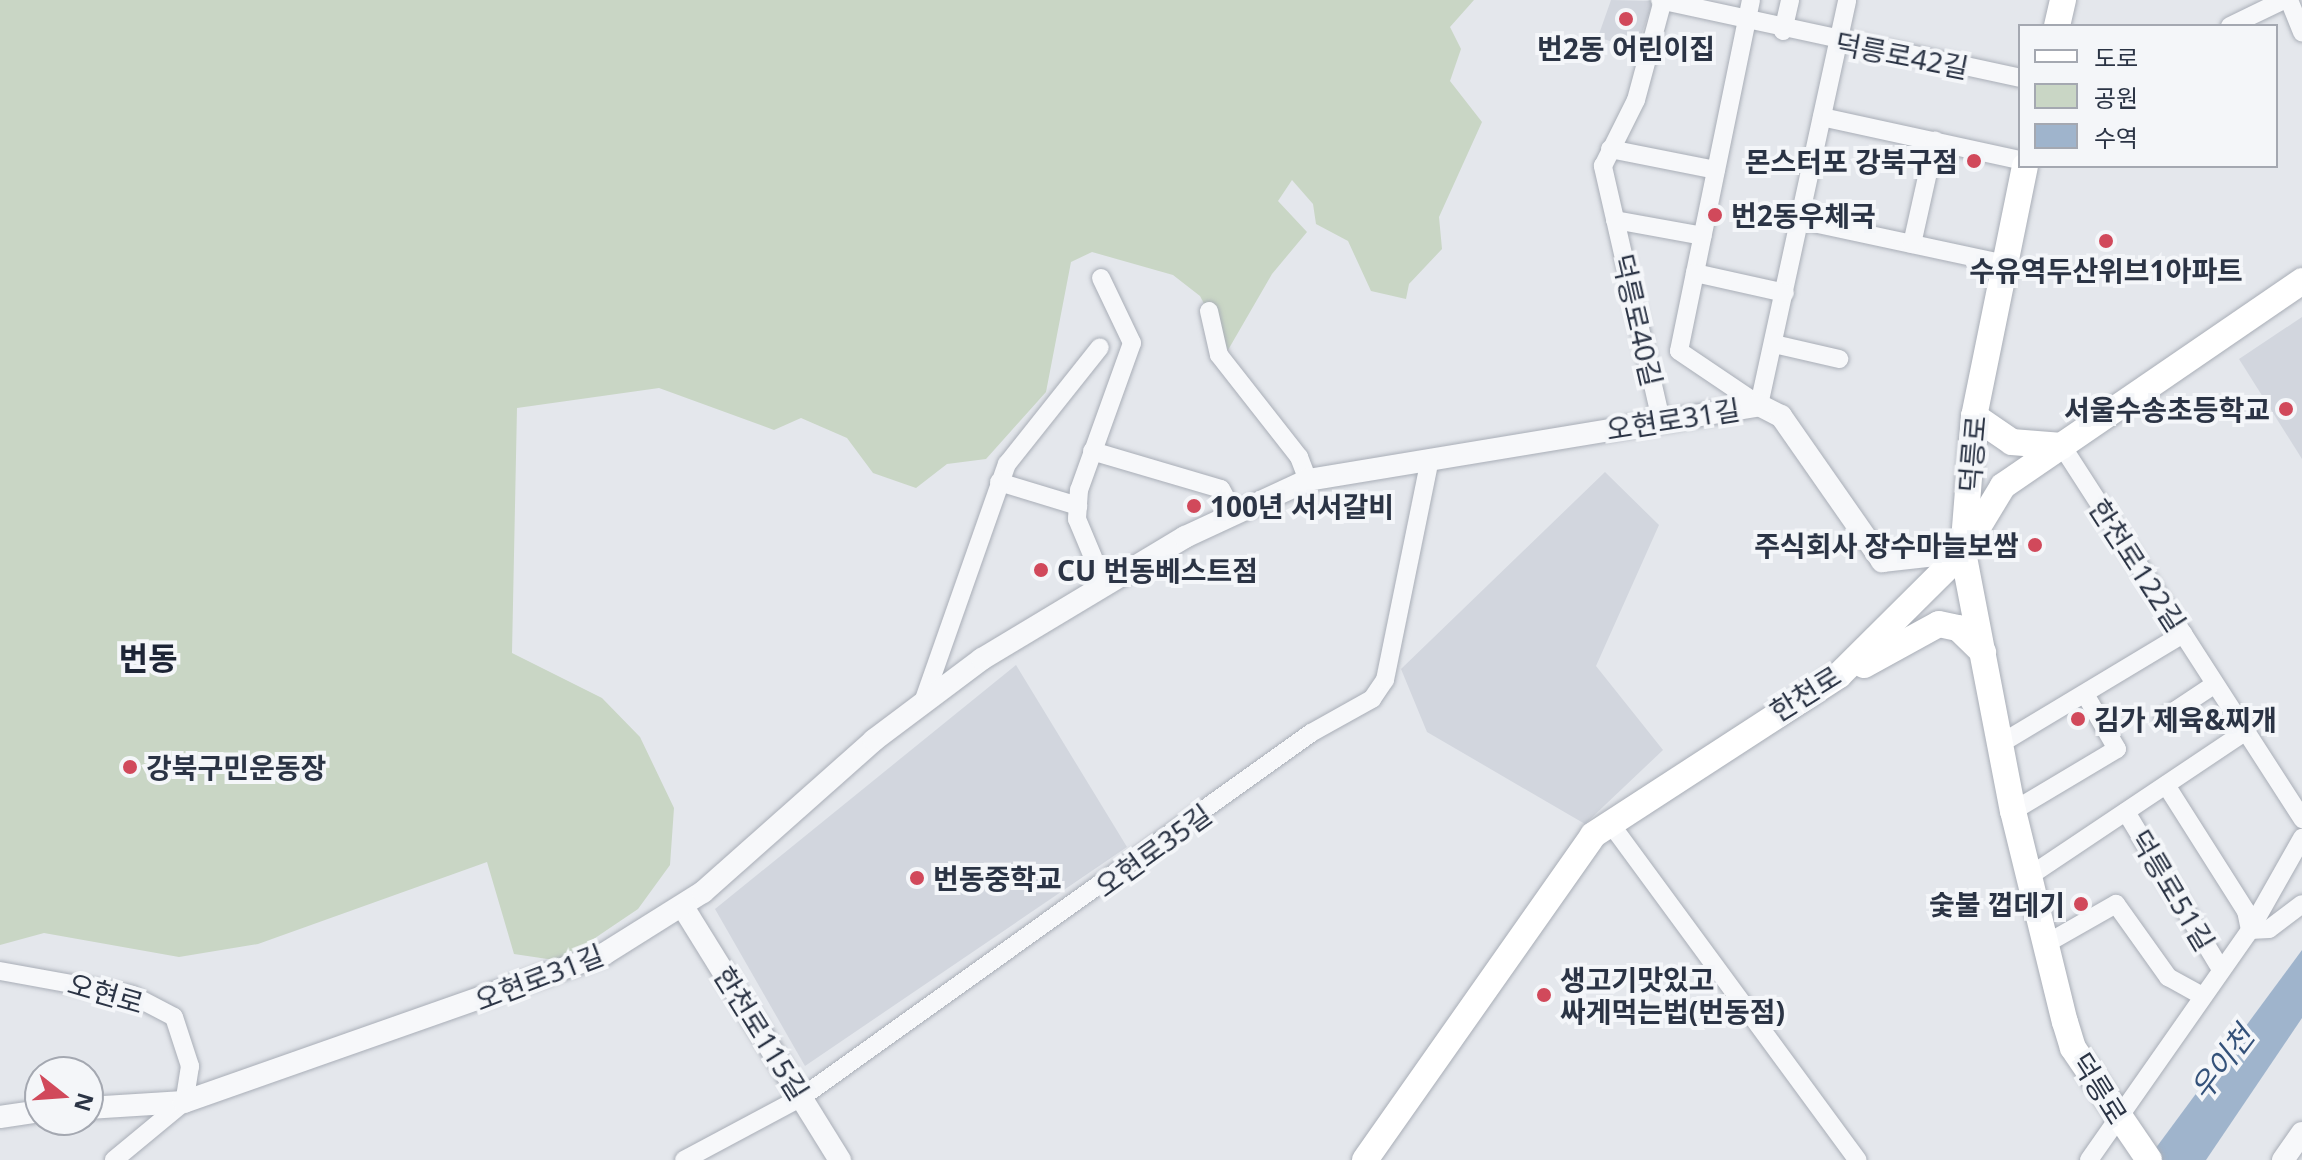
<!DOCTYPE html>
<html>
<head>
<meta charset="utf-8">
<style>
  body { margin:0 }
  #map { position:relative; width:2302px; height:1160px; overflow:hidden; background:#e4e7ec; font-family:"Noto Sans","Noto Sans KR",sans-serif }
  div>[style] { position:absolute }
  .built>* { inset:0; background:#d2d6de }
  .green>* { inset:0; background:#c9d6c5 }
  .water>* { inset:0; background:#9fb4cc }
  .roads { filter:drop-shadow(0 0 2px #a9aeb7) drop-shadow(0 0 2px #a9aeb7) }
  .minor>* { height:18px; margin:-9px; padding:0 9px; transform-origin:9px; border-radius:9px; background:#f7f8fa }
  .tertiary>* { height:22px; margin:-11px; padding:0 11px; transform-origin:11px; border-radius:11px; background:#f7f8fa }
  .secondary>* { height:26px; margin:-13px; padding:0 13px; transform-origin:13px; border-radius:13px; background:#fff }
  .dots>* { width:22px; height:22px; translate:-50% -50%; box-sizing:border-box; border:4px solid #f4f6f9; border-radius:50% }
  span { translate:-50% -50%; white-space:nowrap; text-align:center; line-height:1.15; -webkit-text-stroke:8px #f4f6f9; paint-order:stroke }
  .poi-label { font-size:28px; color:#2b3445; font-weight:700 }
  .right { translate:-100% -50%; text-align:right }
  .left { translate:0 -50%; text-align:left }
  .street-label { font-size:28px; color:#2b3445 }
  .water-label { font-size:30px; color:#34527a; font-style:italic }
  .quarter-label { font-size:32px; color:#1d2536; font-weight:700 }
  .legend { position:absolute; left:2018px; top:24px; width:260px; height:144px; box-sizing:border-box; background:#f4f6f9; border:2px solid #a4a8b1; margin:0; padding:10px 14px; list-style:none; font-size:24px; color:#2b3445 }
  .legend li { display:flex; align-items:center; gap:16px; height:40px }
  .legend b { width:40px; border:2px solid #a4a8b1 }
  .north { position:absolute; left:24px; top:1056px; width:80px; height:80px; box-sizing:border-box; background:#f4f6f9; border:2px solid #a4a8b1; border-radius:50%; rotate:107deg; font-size:22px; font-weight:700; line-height:32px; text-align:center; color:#2b3445 }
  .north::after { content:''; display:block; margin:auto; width:28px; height:36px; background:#d1495b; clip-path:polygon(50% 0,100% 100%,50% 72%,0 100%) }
</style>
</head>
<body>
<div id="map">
  <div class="built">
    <i style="clip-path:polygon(1611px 0,1653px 1px,1636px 50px,1598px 37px)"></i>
    <i style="clip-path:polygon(2302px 317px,2302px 459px,2239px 359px)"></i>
    <i style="clip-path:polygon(1605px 472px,1659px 525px,1596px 666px,1663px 750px,1585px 824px,1427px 732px,1401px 669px)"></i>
    <i style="clip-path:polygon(1016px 665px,1127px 847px,805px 1066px,715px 909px)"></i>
  </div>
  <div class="green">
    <i style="clip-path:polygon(0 0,1474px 0,1450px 27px,1461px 49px,1450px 81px,1482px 122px,1439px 217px,1442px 249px,1409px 284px,1406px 299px,1371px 291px,1348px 241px,1316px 224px,1313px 204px,1292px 180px,1278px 201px,1307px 232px,1272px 274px,1228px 350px,1200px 296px,1173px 275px,1092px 252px,1071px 262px,1046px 392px,986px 459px,947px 464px,916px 488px,873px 473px,847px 438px,801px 418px,774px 430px,659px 388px,517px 408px,512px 653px,602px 698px,640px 737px,674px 808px,670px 865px,638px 909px,561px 961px,514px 954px,487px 862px,258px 944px,179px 957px,44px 933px,0 945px)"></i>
  </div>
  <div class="water">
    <i style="clip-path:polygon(2302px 950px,2302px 1018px,2206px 1160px,2147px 1160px)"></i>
  </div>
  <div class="roads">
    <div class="minor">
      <i style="left:1660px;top:0;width:368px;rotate:12.2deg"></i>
      <i style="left:1751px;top:0;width:358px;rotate:101.6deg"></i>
      <i style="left:1679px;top:351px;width:97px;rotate:34deg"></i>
      <i style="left:1759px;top:405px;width:414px;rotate:-77.7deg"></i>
      <i style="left:2289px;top:0;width:35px;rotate:68deg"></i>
      <i style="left:2230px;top:26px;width:60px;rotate:-25.7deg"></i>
      <i style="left:1783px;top:31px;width:32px;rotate:-77deg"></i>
      <i style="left:1822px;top:117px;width:203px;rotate:12.3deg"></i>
      <i style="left:1610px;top:149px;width:108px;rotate:11.2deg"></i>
      <i style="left:1615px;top:220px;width:89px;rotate:10.3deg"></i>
      <i style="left:1800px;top:220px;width:211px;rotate:12.1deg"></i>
      <i style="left:1912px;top:244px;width:106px;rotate:-77.4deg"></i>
      <i style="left:1695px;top:273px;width:92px;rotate:12.5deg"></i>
      <i style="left:1101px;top:278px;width:72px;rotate:64.5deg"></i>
      <i style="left:1132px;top:343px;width:156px;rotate:109.8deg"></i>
      <i style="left:1079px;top:490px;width:29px;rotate:94deg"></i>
      <i style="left:1077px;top:519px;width:73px;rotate:67.3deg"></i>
      <i style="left:1209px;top:311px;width:45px;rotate:77.2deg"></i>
      <i style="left:1219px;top:355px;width:130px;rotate:51.9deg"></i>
      <i style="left:1299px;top:457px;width:25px;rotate:69deg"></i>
      <i style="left:1774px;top:344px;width:67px;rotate:13deg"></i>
      <i style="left:1661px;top:420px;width:261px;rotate:-102.9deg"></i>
      <i style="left:1603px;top:166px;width:74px;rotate:-63.4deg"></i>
      <i style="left:1636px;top:100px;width:104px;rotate:-74.9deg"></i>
      <i style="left:2062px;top:446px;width:444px;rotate:57.2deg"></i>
      <i style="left:1092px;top:451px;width:134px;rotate:16.4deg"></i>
      <i style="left:1221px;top:489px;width:26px;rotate:62deg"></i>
      <i style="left:999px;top:482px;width:83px;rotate:16.9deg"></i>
      <i style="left:922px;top:705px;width:256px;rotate:-70.6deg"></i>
      <i style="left:1007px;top:464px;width:149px;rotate:-51.5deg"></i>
      <i style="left:2164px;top:718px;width:61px;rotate:-33.7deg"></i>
      <i style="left:2000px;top:744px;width:214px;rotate:-31deg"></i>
      <i style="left:2166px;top:785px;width:149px;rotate:57.6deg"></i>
      <i style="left:2246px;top:911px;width:19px;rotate:78deg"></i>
      <i style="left:2013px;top:811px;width:121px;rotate:-30.8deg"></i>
      <i style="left:2117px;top:749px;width:61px;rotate:-120.3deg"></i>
      <i style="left:2126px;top:812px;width:182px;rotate:58.9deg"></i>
      <i style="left:1610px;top:823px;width:418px;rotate:53.7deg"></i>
      <i style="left:2028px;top:877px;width:262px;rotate:-33.8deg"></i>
      <i style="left:2250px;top:930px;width:19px;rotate:-3deg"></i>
      <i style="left:2269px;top:929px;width:41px;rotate:-37.1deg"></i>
      <i style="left:2044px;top:945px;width:83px;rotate:-29.7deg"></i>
      <i style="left:2116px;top:904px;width:90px;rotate:54.5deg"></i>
      <i style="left:2168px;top:977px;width:37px;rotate:29deg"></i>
      <i style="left:0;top:971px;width:134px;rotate:10.3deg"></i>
      <i style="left:132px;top:995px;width:47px;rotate:27.6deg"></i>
      <i style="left:174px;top:1017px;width:52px;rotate:71.9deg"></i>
      <i style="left:190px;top:1066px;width:36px;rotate:99deg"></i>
      <i style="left:184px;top:1102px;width:91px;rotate:140.4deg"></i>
      <i style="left:684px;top:1160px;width:134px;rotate:-28.1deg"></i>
      <i style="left:802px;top:1097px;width:626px;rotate:-35.57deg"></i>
      <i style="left:1311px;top:733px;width:70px;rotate:-29.1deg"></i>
      <i style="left:1372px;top:699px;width:23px;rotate:-56deg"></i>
      <i style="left:1385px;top:680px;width:226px;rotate:-78.5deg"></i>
      <i style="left:2089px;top:1160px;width:281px;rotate:-55deg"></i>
      <i style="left:2250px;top:930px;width:106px;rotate:-60.5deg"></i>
    </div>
    <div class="tertiary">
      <i style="left:683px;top:907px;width:298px;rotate:58.2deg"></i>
      <i style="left:88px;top:1108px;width:96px;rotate:-3.6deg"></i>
      <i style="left:184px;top:1102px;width:445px;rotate:-19.4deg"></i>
      <i style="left:604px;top:954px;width:117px;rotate:-32.1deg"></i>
      <i style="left:703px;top:892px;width:229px;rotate:-41.6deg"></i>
      <i style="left:874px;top:740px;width:135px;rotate:-36.9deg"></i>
      <i style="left:982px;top:659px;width:237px;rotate:-31deg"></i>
      <i style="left:1185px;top:537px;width:136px;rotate:-24.9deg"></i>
      <i style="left:1308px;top:480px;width:457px;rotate:-9.4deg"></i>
      <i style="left:1759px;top:405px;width:25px;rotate:27deg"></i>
      <i style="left:1781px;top:416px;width:177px;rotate:55.1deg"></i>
      <i style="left:1882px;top:561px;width:81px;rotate:-6.3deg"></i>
      <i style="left:0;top:1117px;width:40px;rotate:-8.5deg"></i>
      <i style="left:2283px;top:1160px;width:33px;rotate:-55deg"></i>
    </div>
    <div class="secondary">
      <i style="left:2057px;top:26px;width:27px;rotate:-77deg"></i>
      <i style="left:2025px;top:166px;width:255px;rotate:101.5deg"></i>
      <i style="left:1974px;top:416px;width:136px;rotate:94.6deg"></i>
      <i style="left:1963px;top:552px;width:264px;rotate:79.1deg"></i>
      <i style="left:2013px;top:811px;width:217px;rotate:76.2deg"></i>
      <i style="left:2065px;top:1022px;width:27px;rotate:73deg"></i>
      <i style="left:2073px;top:1048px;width:135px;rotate:55.8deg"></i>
      <i style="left:1974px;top:416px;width:46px;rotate:34.4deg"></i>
      <i style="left:2012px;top:442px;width:50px;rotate:4.6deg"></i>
      <i style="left:1864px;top:665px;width:85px;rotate:-28.7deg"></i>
      <i style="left:1939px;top:624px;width:19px;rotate:12deg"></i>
      <i style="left:1958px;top:628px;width:35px;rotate:44deg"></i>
      <i style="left:1365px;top:1160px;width:397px;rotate:-54.9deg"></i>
      <i style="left:1593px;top:835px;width:293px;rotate:-33deg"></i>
      <i style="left:1839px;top:675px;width:175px;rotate:-44.8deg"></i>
      <i style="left:1963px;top:552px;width:77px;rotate:-58.8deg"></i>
      <i style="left:2003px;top:486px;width:363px;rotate:-34.4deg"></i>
    </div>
  </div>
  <div class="dots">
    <i style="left:1626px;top:19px;background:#d1495b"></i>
    <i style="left:1974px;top:161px;background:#d1495b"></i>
    <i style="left:1715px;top:215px;background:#d1495b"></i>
    <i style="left:2106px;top:241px;background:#d1495b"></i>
    <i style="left:2286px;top:409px;background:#d1495b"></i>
    <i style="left:1194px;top:506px;background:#d1495b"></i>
    <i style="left:2035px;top:545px;background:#d1495b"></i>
    <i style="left:1041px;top:570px;background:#d1495b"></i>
    <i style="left:2078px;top:719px;background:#d1495b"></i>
    <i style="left:130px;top:767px;background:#d1495b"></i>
    <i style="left:917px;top:878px;background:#d1495b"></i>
    <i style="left:2081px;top:904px;background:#d1495b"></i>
    <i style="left:1544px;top:995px;background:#d1495b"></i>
  </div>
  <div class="poi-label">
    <span style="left:1626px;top:48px">번2동 어린이집</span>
    <span class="right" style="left:1958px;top:161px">몬스터포 강북구점</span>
    <span class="left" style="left:1731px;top:215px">번2동우체국</span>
    <span style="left:2106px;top:270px">수유역두산위브1아파트</span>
    <span class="right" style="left:2270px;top:409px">서울수송초등학교</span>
    <span class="left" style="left:1210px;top:506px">100년 서서갈비</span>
    <span class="right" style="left:2019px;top:545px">주식회사 장수마늘보쌈</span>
    <span class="left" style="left:1057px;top:570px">CU 번동베스트점</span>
    <span class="left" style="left:2094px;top:719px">김가 제육&amp;찌개</span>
    <span class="left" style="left:146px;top:767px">강북구민운동장</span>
    <span class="left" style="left:933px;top:878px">번동중학교</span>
    <span class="right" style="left:2065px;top:904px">숯불 껍데기</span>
    <span class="left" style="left:1560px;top:995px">생고기맛있고<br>싸게먹는법(번동점)</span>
  </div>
  <div class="street-label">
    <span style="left:1902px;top:55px;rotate:11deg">덕릉로42길</span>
    <span style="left:1638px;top:320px;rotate:77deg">덕릉로40길</span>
    <span style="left:1673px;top:419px;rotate:-9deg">오현로31길</span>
    <span style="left:1972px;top:454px;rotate:-85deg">덕릉로</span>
    <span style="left:2138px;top:565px;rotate:57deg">한천로122길</span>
    <span style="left:1805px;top:693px;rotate:-32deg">한천로</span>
    <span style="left:1153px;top:850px;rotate:-36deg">오현로35길</span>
    <span style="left:2173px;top:890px;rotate:59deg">덕릉로51길</span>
    <span style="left:539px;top:977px;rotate:-21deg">오현로31길</span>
    <span style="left:106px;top:993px;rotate:16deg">오현로</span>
    <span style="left:762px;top:1033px;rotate:58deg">한천로115길</span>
    <span style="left:2100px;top:1088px;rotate:58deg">덕릉로</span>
  </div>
  <div class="water-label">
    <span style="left:2222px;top:1063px;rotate:-53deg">우이천</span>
  </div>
  <div class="quarter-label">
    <span style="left:148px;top:658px">번동</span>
  </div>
  <ul class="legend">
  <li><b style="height:10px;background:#fff"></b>도로</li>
  <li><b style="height:22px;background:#c9d6c5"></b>공원</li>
  <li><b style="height:22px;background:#9fb4cc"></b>수역</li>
  </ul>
  <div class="north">N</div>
</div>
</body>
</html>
